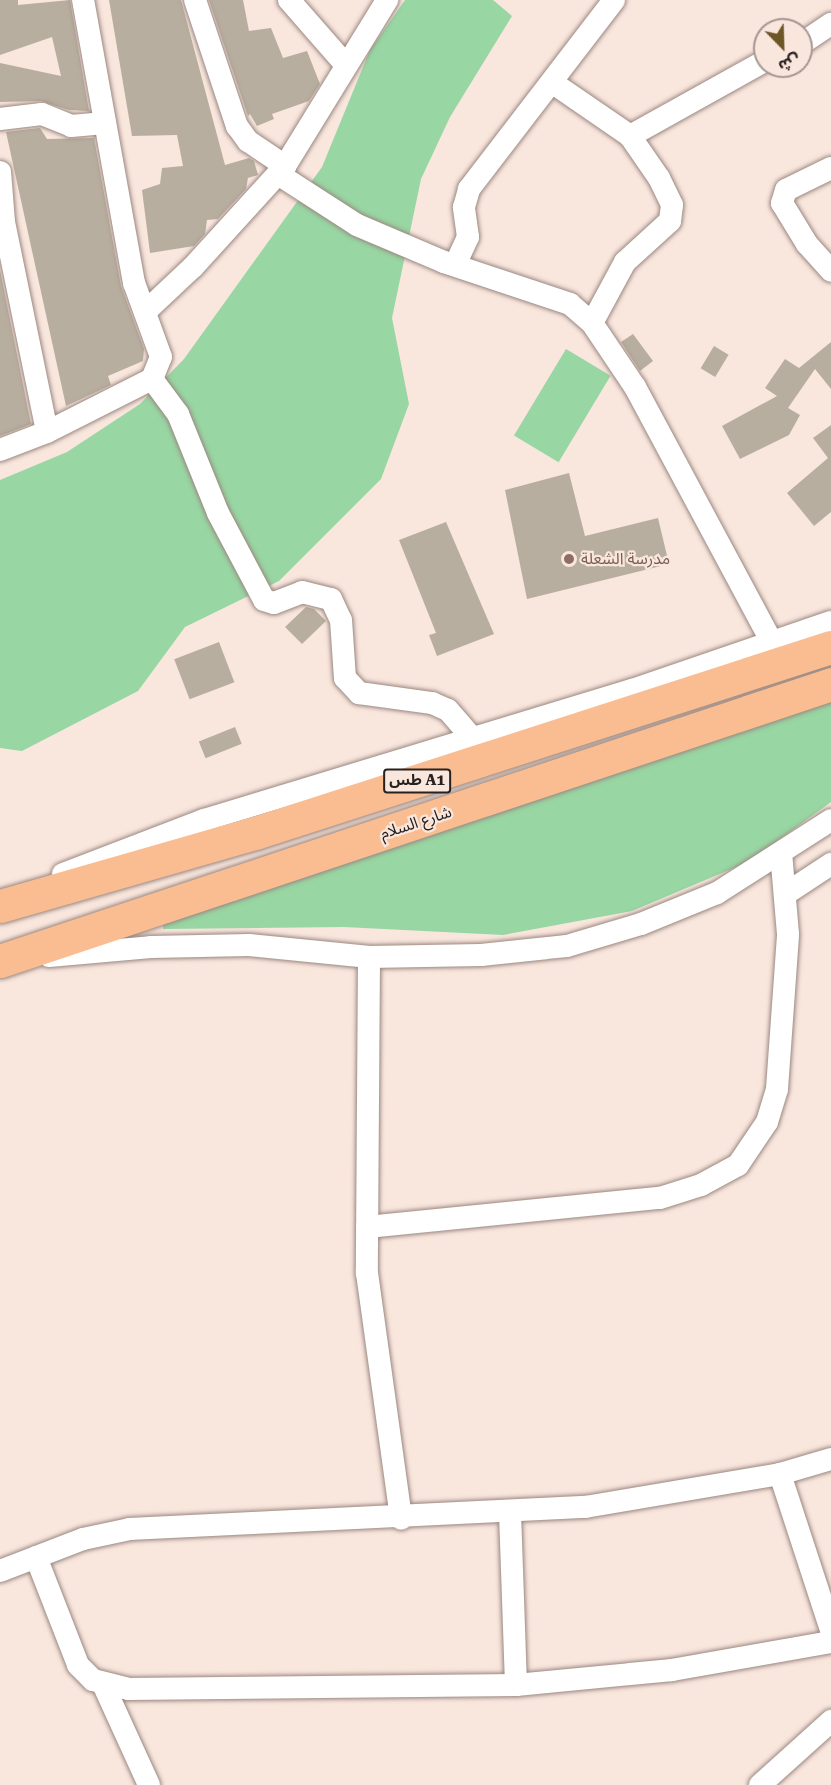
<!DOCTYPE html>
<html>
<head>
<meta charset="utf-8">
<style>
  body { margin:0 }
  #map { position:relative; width:831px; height:1785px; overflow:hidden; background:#f9e6dd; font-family:"Roboto Serif","Noto Sans Arabic",serif }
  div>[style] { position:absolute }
  .green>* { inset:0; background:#98d6a3; transform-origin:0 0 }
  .building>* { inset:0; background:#b8ae9f; transform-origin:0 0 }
  .roads { filter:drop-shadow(0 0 2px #9a8880) drop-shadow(0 0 2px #9a8880) }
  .minor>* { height:22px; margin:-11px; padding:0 11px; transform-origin:11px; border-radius:11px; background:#fff }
  .highway>* { height:33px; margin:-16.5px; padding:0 16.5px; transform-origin:16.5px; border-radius:16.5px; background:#fabd92 }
  .dots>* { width:16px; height:16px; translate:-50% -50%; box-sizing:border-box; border:3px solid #f9e6dd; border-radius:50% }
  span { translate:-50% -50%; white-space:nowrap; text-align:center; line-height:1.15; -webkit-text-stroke:4.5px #f9e6dd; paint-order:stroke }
  .shield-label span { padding:2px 4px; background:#f9e6dd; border:2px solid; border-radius:4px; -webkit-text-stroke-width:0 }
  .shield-label { font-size:15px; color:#28211e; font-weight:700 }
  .education-label { font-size:16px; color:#785e54 }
  .left { translate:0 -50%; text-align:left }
  .street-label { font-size:16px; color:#28211e }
  .north { position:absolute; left:753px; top:18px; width:60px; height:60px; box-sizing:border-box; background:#f9e6dd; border:2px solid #a59791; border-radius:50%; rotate:157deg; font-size:16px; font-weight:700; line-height:24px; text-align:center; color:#28211e }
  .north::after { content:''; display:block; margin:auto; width:21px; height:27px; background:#6e5627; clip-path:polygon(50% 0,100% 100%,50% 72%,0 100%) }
</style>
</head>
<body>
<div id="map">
  <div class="green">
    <i style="clip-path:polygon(405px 0,493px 0,512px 16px,450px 117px,421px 179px,392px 318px,409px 404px,381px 479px,279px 581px,185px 627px,138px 691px,22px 751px,0 748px,0 480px,67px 452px,140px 404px,184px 359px,322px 167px,370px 50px)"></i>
    <i style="left:566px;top:349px;width:52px;height:101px;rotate:31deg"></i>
    <i style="clip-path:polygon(831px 696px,831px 802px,748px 862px,632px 911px,503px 935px,344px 927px,163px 929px,164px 909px)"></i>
  </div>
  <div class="building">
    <i style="clip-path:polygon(0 0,18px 0,18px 5px,70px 0,89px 111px,69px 110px,41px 101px,0 102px,0 63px,61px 76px,52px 37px,0 55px)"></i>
    <i style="clip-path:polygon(109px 0,181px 0,225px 165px,249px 158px,254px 161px,258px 175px,248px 178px,246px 189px,218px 219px,207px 220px,205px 234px,194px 246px,150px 253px,142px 190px,160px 184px,162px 168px,183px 166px,177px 135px,132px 136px)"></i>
    <i style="clip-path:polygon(209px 0,243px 0,249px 31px,271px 28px,283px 58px,307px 51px,320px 84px,309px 101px,272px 114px,274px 119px,257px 126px,250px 114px,248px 116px)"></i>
    <i style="clip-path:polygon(40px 128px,47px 139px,94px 138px,121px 286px,144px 349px,143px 361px,108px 376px,111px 385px,66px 406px,6px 132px)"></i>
    <i style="clip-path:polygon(0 270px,31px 424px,0 436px)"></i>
    <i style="clip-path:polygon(633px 334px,653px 361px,640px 371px,621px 342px)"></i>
    <i style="clip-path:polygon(831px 342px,831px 389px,815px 369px,788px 408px,800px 415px,789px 435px,740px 459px,722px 426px,777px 396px,765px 388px,785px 359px,799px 368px)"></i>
    <i style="left:714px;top:346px;width:17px;height:26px;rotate:31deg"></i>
    <i style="clip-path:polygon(831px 425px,831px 512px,814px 526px,787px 493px,828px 458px,813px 438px)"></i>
    <i style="clip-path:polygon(569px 473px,585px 536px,658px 518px,669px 564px,527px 599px,505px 490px)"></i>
    <i style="clip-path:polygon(446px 522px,494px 634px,437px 656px,429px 635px,436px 633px,399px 540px)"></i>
    <i style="clip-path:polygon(306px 607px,314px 609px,326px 621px,302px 644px,285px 627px)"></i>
    <i style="left:219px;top:642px;width:43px;height:48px;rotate:69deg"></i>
    <i style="left:235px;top:727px;width:18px;height:39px;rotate:68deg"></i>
  </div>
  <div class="roads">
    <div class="minor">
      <i style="left:195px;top:0;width:133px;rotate:71.6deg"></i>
      <i style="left:237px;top:126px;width:19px;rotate:54deg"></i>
      <i style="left:248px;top:141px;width:45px;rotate:34deg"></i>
      <i style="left:289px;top:0;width:85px;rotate:48.8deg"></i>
      <i style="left:801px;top:44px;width:36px;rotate:-34deg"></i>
      <i style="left:553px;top:83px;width:93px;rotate:34.5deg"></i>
      <i style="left:630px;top:136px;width:51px;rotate:55.4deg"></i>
      <i style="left:659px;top:178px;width:30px;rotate:64deg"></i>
      <i style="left:672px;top:205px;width:16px;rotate:97deg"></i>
      <i style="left:670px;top:221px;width:61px;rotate:137.7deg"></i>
      <i style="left:625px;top:262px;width:69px;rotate:118.4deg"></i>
      <i style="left:0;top:119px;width:42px;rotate:-6.8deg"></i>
      <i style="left:42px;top:114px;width:31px;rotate:22deg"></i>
      <i style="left:71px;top:126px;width:34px;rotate:-5deg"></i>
      <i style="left:630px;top:136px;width:154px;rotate:-29.1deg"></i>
      <i style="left:831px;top:168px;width:50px;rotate:153.9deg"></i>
      <i style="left:786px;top:190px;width:14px;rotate:107deg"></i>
      <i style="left:782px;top:203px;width:48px;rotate:58.6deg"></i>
      <i style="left:807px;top:244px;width:36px;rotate:48deg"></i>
      <i style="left:0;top:172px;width:50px;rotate:85.4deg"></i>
      <i style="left:4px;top:222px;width:214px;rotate:78.4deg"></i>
      <i style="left:278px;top:174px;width:94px;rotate:32.8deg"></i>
      <i style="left:357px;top:225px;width:95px;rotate:23deg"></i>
      <i style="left:444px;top:262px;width:133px;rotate:18.4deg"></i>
      <i style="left:570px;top:304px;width:29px;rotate:41deg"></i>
      <i style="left:592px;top:323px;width:77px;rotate:56.1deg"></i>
      <i style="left:635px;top:387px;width:290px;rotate:61.8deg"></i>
      <i style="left:455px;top:265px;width:31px;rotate:-65deg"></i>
      <i style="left:468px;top:237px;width:30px;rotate:-98deg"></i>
      <i style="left:464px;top:207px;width:19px;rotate:-74deg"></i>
      <i style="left:469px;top:189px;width:238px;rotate:-52.5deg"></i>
      <i style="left:145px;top:312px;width:66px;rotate:-43.2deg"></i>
      <i style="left:193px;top:267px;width:137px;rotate:-47.7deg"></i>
      <i style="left:285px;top:166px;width:195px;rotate:-58.4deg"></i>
      <i style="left:152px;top:379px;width:44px;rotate:53.4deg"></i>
      <i style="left:178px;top:414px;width:107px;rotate:68deg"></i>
      <i style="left:218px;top:513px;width:98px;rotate:62.1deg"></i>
      <i style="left:264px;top:600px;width:10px;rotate:17deg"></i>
      <i style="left:274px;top:603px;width:30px;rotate:-21deg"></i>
      <i style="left:302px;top:592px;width:30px;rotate:14deg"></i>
      <i style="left:331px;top:599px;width:23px;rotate:65deg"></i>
      <i style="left:341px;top:620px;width:58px;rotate:86.1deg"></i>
      <i style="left:345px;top:678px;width:21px;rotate:47deg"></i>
      <i style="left:359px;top:693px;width:74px;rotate:7.8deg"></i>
      <i style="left:432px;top:703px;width:17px;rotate:24deg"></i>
      <i style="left:448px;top:710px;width:37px;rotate:49deg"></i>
      <i style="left:0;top:450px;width:50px;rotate:-21deg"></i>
      <i style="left:47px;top:432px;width:118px;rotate:-26.8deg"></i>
      <i style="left:152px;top:379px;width:24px;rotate:-68deg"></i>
      <i style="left:161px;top:357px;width:79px;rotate:-110deg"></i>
      <i style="left:134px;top:283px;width:288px;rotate:-100.2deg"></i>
      <i style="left:63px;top:874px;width:151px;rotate:-21deg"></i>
      <i style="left:204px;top:820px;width:447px;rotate:-16.9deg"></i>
      <i style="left:632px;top:690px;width:210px;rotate:-18.9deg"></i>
      <i style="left:787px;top:893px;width:53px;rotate:-33.4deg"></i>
      <i style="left:49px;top:956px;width:102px;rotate:-5deg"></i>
      <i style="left:151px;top:947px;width:98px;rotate:-1.2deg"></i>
      <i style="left:249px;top:945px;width:121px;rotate:5.7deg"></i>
      <i style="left:369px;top:957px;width:112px;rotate:-1deg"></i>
      <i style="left:481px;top:955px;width:86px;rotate:-6deg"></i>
      <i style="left:567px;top:946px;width:77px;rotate:-16.6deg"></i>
      <i style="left:641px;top:924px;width:82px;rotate:-22.2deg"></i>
      <i style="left:717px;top:893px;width:135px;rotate:-32.6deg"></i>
      <i style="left:369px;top:957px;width:316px;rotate:90.4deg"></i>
      <i style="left:367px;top:1273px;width:248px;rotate:82.1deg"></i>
      <i style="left:367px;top:1227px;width:294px;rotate:-5.7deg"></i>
      <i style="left:660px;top:1198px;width:43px;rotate:-17.6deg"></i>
      <i style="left:701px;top:1185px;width:42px;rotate:-28.4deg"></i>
      <i style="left:738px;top:1165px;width:52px;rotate:-56deg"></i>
      <i style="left:767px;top:1122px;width:34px;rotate:-73deg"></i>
      <i style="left:777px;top:1089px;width:155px;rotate:-85.9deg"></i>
      <i style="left:788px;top:934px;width:81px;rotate:-94.9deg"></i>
      <i style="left:780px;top:1474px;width:164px;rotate:71.9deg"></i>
      <i style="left:510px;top:1513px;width:172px;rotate:88deg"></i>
      <i style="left:36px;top:1557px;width:116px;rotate:68.7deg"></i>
      <i style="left:78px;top:1665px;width:21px;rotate:45deg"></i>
      <i style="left:93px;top:1680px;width:36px;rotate:14deg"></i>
      <i style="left:128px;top:1689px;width:388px;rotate:-0.6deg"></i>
      <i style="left:516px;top:1685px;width:157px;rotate:-5.5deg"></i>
      <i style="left:672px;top:1670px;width:161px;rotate:-10deg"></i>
      <i style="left:0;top:1571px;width:89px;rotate:-21.1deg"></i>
      <i style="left:83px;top:1539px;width:48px;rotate:-12deg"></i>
      <i style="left:130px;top:1529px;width:456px;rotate:-2.8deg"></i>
      <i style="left:585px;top:1507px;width:198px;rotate:-9.6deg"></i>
      <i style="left:780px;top:1474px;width:53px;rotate:-16.4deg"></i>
      <i style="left:103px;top:1684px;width:111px;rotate:65.5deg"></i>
      <i style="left:760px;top:1785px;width:96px;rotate:-42deg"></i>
    </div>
    <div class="highway">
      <i style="left:0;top:906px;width:265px;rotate:-16deg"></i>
      <i style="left:255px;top:833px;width:605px;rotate:-17.9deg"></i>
      <i style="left:0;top:961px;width:876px;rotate:-18.43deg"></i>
    </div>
  </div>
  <div class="dots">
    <i style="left:569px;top:559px;background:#8d6e63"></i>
  </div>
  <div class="shield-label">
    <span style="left:417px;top:781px">طس A1</span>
  </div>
  <div class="education-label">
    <span class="left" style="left:581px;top:559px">مدرسة الشعلة</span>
  </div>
  <div class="street-label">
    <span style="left:416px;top:823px;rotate:-18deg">شارع السلام</span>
  </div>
  <div class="north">ش</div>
</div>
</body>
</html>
